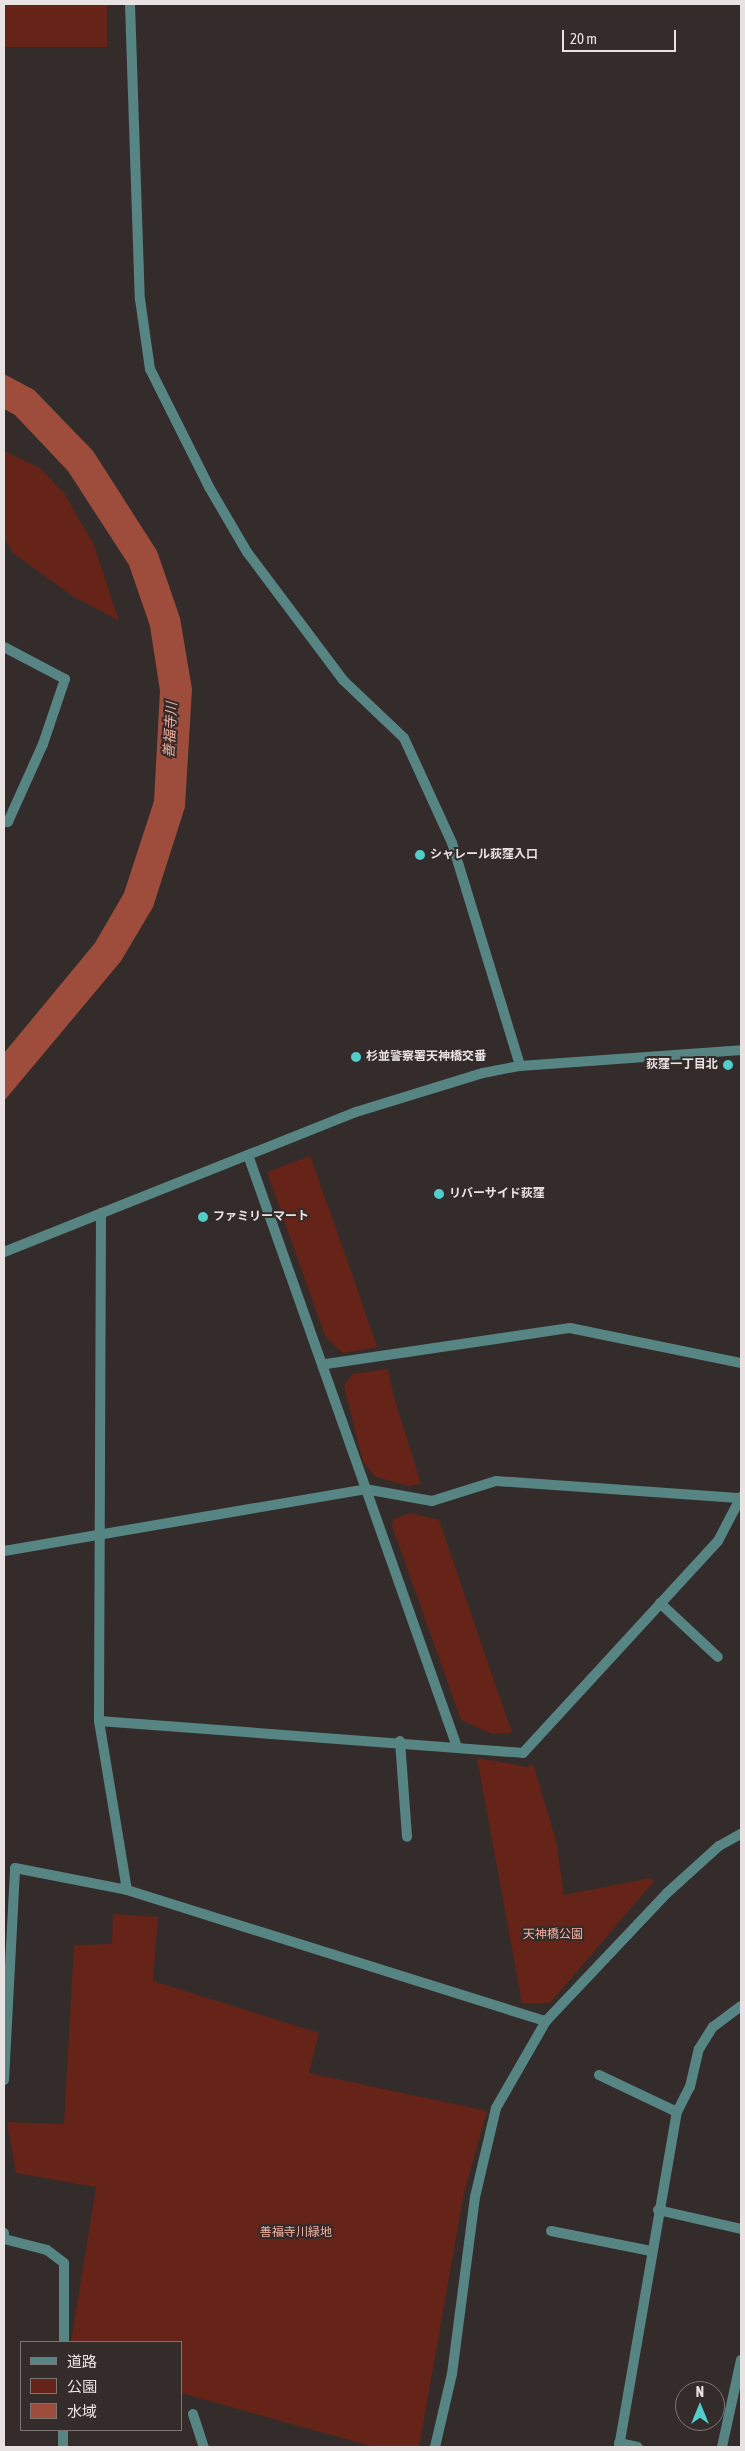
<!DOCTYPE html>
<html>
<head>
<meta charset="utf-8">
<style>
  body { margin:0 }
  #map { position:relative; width:745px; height:2451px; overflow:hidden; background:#332c2b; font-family:"Asap Condensed","Noto Sans JP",sans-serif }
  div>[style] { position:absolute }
  .green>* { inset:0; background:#662317; transform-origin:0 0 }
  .water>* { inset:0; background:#9e4c3b }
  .service>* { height:10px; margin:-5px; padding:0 5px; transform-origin:5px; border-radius:5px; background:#568584 }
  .minor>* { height:10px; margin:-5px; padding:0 5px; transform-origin:5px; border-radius:5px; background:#568584 }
  .tertiary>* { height:10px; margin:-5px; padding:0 5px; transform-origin:5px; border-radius:5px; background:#568584 }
  .dots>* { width:14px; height:14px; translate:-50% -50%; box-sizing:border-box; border:2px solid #332c2b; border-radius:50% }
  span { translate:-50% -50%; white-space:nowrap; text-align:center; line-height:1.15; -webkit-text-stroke:4px #332c2b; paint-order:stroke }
  .poi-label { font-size:12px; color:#e8e3e2; font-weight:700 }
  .left { translate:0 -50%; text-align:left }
  .right { translate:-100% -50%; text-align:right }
  .park-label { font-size:12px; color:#f7b1a2 }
  .water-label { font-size:14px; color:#f3ad9d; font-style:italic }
  .frame { position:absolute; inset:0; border:5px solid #e8e3e2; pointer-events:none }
  .legend { position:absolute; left:20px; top:2341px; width:162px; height:90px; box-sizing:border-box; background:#332c2b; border:1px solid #7b7574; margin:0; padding:6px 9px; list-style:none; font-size:15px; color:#e8e3e2 }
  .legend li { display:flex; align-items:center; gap:10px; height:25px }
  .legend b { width:25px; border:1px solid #7b7574 }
  .north { position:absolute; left:675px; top:2381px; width:50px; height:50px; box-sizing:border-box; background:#332c2b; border:1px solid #7b7574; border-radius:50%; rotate:0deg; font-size:14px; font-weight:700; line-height:20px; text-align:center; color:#e8e3e2 }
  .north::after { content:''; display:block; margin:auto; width:18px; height:22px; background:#52cdcc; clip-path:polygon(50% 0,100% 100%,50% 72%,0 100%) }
  .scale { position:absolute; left:562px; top:30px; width:114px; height:22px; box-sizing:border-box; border:2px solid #e8e3e2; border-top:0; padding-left:6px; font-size:15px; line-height:18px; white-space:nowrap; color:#e8e3e2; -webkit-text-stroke:4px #332c2b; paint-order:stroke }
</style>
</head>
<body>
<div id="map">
  <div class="green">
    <i style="left:5px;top:4px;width:102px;height:43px"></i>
    <i style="clip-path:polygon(4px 451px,40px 468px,64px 493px,94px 545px,119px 621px,71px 595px,13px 553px,4px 538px)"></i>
    <i style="clip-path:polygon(310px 1156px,344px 1251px,377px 1347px,343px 1353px,325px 1336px,267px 1172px)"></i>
    <i style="clip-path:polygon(388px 1369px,394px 1397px,421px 1484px,409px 1486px,376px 1477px,363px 1462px,344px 1386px,352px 1374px)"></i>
    <i style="clip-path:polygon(411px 1513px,439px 1520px,512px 1733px,492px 1734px,461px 1720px,392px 1526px,394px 1519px)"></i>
    <i style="clip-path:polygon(477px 1758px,528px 1767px,533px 1764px,556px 1840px,564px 1895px,650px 1878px,654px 1881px,550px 2003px,522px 2003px)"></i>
    <i style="clip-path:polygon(113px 1914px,158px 1917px,153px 1981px,319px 2033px,309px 2073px,487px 2111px,464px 2193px,419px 2447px,374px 2447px,181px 2393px,181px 2342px,71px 2342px,96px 2187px,16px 2173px,7px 2122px,64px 2124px,74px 1945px,112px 1944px)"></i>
  </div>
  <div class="water">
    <i style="clip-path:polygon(4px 374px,34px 390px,93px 451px,157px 551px,180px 618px,192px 689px,185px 807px,153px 907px,121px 961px,4px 1101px,4px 1053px,95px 943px,124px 893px,154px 801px,160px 691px,150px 626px,129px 565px,68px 471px,15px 415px,4px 409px)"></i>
  </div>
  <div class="service">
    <i style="left:660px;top:1603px;width:79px;rotate:43deg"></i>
    <i style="left:400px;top:1741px;width:96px;rotate:85.8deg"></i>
    <i style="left:599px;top:2075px;width:86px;rotate:25.4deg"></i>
    <i style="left:4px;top:2080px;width:212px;rotate:-87deg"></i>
    <i style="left:15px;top:1868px;width:114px;rotate:11.1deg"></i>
    <i style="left:551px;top:2231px;width:102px;rotate:11.3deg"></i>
    <i style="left:4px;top:2233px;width:6px;rotate:90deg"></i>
    <i style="left:4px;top:2239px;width:44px;rotate:14.3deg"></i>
    <i style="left:47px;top:2250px;width:21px;rotate:37deg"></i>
    <i style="left:64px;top:2263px;width:79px;rotate:90deg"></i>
    <i style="left:193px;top:2414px;width:35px;rotate:72deg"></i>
    <i style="left:63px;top:2447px;width:17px;rotate:-90deg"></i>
    <i style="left:722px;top:2447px;width:89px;rotate:-77.7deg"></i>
  </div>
  <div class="minor">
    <i style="left:130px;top:4px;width:295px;rotate:88.1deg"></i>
    <i style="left:140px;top:299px;width:71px;rotate:81.9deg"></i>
    <i style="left:150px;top:369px;width:132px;rotate:63.4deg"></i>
    <i style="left:209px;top:487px;width:75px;rotate:59.7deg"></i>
    <i style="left:247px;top:552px;width:160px;rotate:53.1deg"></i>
    <i style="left:343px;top:680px;width:84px;rotate:43.6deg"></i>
    <i style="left:404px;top:738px;width:115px;rotate:65.4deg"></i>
    <i style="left:452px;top:843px;width:233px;rotate:73deg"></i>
    <i style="left:4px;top:647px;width:69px;rotate:27.7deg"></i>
    <i style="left:65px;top:679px;width:69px;rotate:108.7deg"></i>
    <i style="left:43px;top:744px;width:85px;rotate:114.2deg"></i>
    <i style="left:8px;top:822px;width:4px;rotate:180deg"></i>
    <i style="left:248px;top:1155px;width:625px;rotate:70.55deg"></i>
    <i style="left:101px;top:1213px;width:508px;rotate:90.23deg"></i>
    <i style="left:99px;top:1721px;width:171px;rotate:80.6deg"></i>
    <i style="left:127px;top:1890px;width:439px;rotate:17.4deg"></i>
    <i style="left:326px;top:1364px;width:247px;rotate:-8.4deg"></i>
    <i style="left:570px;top:1328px;width:175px;rotate:11.6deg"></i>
    <i style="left:4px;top:1551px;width:366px;rotate:-9.7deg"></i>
    <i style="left:365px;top:1489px;width:68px;rotate:10.2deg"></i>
    <i style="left:432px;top:1501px;width:67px;rotate:-17.4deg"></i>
    <i style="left:496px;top:1481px;width:246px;rotate:4deg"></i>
    <i style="left:99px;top:1721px;width:425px;rotate:4.3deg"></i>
    <i style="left:523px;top:1753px;width:288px;rotate:-47.4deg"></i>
    <i style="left:718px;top:1541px;width:50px;rotate:-62.4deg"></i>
    <i style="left:658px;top:2210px;width:85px;rotate:12.9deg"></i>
    <i style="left:619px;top:2443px;width:19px;rotate:12deg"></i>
    <i style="left:435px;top:2447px;width:75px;rotate:-76.9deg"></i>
    <i style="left:452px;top:2374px;width:178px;rotate:-82.6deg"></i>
    <i style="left:475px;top:2197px;width:91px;rotate:-76.7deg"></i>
    <i style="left:496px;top:2108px;width:100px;rotate:-60.1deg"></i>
    <i style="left:546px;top:2021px;width:176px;rotate:-46.6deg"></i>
    <i style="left:667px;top:1893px;width:70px;rotate:-42.1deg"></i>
    <i style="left:719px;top:1846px;width:25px;rotate:-29deg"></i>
    <i style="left:619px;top:2447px;width:340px;rotate:-80.2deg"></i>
    <i style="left:677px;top:2112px;width:28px;rotate:-63deg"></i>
    <i style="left:690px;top:2087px;width:39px;rotate:-77deg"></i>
    <i style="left:699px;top:2049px;width:26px;rotate:-58deg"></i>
    <i style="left:713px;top:2027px;width:35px;rotate:-37deg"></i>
  </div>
  <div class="tertiary">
    <i style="left:4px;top:1252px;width:379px;rotate:-21.7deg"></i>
    <i style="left:356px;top:1112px;width:133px;rotate:-17.1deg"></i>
    <i style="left:483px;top:1073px;width:38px;rotate:-11deg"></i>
    <i style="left:520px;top:1066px;width:222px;rotate:-4.1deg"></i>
  </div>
  <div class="dots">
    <i style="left:420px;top:855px;background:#52cdcc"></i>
    <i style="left:356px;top:1057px;background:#52cdcc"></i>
    <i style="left:728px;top:1065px;background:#52cdcc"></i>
    <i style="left:439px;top:1194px;background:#52cdcc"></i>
    <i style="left:203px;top:1217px;background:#52cdcc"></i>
  </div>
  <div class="poi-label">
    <span class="left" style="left:430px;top:855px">シャレール荻窪入口</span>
    <span class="left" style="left:366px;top:1057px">杉並警察署天神橋交番</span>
    <span class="right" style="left:718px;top:1065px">荻窪一丁目北</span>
    <span class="left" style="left:449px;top:1194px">リバーサイド荻窪</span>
    <span class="left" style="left:213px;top:1217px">ファミリーマート</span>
  </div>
  <div class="park-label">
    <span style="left:553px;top:1935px">天神橋公園</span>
    <span style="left:296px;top:2233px">善福寺川緑地</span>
  </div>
  <div class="water-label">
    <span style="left:170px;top:730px;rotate:-87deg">善福寺川</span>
  </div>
  <div class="frame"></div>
  <ul class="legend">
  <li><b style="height:6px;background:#568584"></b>道路</li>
  <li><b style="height:14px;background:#662317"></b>公園</li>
  <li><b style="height:14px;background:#9e4c3b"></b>水域</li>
  </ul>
  <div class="north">N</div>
  <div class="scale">20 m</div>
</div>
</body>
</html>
